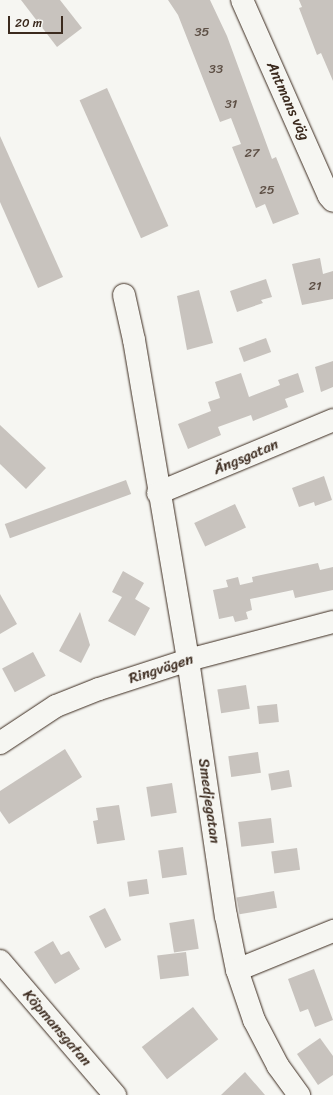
<!DOCTYPE html>
<html>
<head>
<meta charset="utf-8">
<style>
  body { margin:0 }
  #map { position:relative; width:333px; height:1095px; overflow:hidden; background:#f6f6f2; font-family:Sriracha,sans-serif }
  div>[style] { position:absolute }
  .building>* { inset:0; background:#c8c3be; transform-origin:0 0 }
  .roads { filter:drop-shadow(0 0 1px #3b2a1e) drop-shadow(0 0 1px #3b2a1e) }
  .minor>* { height:22px; margin:-11px; padding:0 11px; transform-origin:11px; border-radius:11px; background:#f6f6f2 }
  span { translate:-50% -50%; white-space:nowrap; text-align:center; line-height:1.15; -webkit-text-stroke:3.5px #f6f6f2; paint-order:stroke }
  .number-label { font-size:13px; color:#5e5046 }
  .number-label span { -webkit-text-stroke-width:0 }
  .street-label { font-size:15px; color:#3b2a1e }
  .scale { position:absolute; left:8px; top:16px; width:55px; height:18px; box-sizing:border-box; border:2px solid #3b2a1e; border-top:0; padding-left:5px; font-size:12px; line-height:14px; white-space:nowrap; color:#3b2a1e; -webkit-text-stroke:3px #f6f6f2; paint-order:stroke }
</style>
</head>
<body>
<div id="map">
  <div class="building">
    <i style="clip-path:polygon(21px 0,60px 0,82px 28px,57px 47px)"></i>
    <i style="clip-path:polygon(168px 0,210px 0,227px 36px,272px 159px,276px 157px,299px 214px,273px 224px,265px 204px,256px 208px,232px 147px,241px 144px,231px 118px,220px 122px,178px 15px)"></i>
    <i style="clip-path:polygon(299px 0,333px 0,333px 81px,321px 53px,317px 55px,299px 8px,302px 7px)"></i>
    <i style="left:107px;top:88px;width:151px;height:30px;rotate:66deg"></i>
    <i style="clip-path:polygon(0 136px,63px 277px,38px 288px,0 202px)"></i>
    <i style="clip-path:polygon(320px 258px,323px 274px,333px 271px,333px 299px,302px 305px,292px 264px)"></i>
    <i style="clip-path:polygon(266px 279px,272px 297px,261px 300px,263px 303px,237px 312px,230px 291px)"></i>
    <i style="clip-path:polygon(199px 290px,213px 343px,187px 350px,177px 296px)"></i>
    <i style="left:266px;top:338px;width:15px;height:29px;rotate:70deg"></i>
    <i style="clip-path:polygon(333px 361px,333px 387px,321px 392px,315px 367px)"></i>
    <i style="clip-path:polygon(241px 373px,249px 397px,280px 385px,278px 380px,298px 373px,304px 392px,285px 399px,288px 407px,253px 421px,251px 415px,218px 427px,221px 435px,188px 449px,178px 424px,211px 411px,208px 402px,220px 398px,215px 382px)"></i>
    <i style="clip-path:polygon(0 425px,46px 468px,26px 489px,0 464px)"></i>
    <i style="clip-path:polygon(324px 476px,332px 500px,315px 506px,314px 502px,299px 507px,292px 488px)"></i>
    <i style="left:126px;top:480px;width:15px;height:129px;rotate:70deg"></i>
    <i style="left:235px;top:504px;width:26px;height:45px;rotate:65deg"></i>
    <i style="clip-path:polygon(318px 563px,320px 570px,333px 567px,333px 590px,295px 598px,293px 590px,250px 599px,252px 610px,246px 612px,248px 619px,235px 622px,233px 616px,219px 619px,213px 590px,228px 587px,226px 580px,238px 577px,240px 585px,253px 582px,252px 577px)"></i>
    <i style="clip-path:polygon(123px 571px,144px 583px,135px 599px,150px 608px,135px 636px,108px 621px,122px 597px,112px 592px)"></i>
    <i style="clip-path:polygon(0 594px,17px 624px,0 634px)"></i>
    <i style="clip-path:polygon(80px 612px,90px 645px,81px 663px,59px 651px)"></i>
    <i style="left:33px;top:652px;width:27px;height:35px;rotate:62deg"></i>
    <i style="left:246px;top:685px;width:24px;height:29px;rotate:81deg"></i>
    <i style="left:277px;top:704px;width:18px;height:20px;rotate:84deg"></i>
    <i style="clip-path:polygon(65px 749px,82px 777px,9px 824px,0 811px,0 791px)"></i>
    <i style="left:258px;top:752px;width:21px;height:30px;rotate:82deg"></i>
    <i style="left:289px;top:770px;width:17px;height:21px;rotate:80deg"></i>
    <i style="left:172px;top:783px;width:30px;height:26px;rotate:81deg"></i>
    <i style="clip-path:polygon(119px 805px,125px 840px,97px 844px,93px 821px,98px 820px,96px 808px)"></i>
    <i style="left:271px;top:818px;width:25px;height:33px;rotate:83deg"></i>
    <i style="left:183px;top:847px;width:28px;height:25px;rotate:82deg"></i>
    <i style="left:297px;top:848px;width:22px;height:26px;rotate:82deg"></i>
    <i style="left:147px;top:879px;width:15px;height:20px;rotate:82deg"></i>
    <i style="left:274px;top:891px;width:17px;height:38px;rotate:80deg"></i>
    <i style="left:105px;top:908px;width:36px;height:18px;rotate:63deg"></i>
    <i style="left:194px;top:919px;width:30px;height:25px;rotate:81deg"></i>
    <i style="clip-path:polygon(53px 941px,61px 955px,69px 951px,80px 969px,55px 984px,34px 952px)"></i>
    <i style="left:186px;top:952px;width:24px;height:29px;rotate:83deg"></i>
    <i style="clip-path:polygon(314px 969px,333px 1020px,315px 1027px,308px 1009px,300px 1012px,288px 979px)"></i>
    <i style="left:193px;top:1007px;width:41px;height:65px;rotate:52deg"></i>
    <i style="clip-path:polygon(320px 1038px,333px 1056px,333px 1075px,318px 1085px,297px 1054px)"></i>
    <i style="clip-path:polygon(245px 1072px,265px 1095px,221px 1095px)"></i>
  </div>
  <div class="roads">
    <div class="minor">
      <i style="left:242px;top:0;width:214px;rotate:66.1deg"></i>
      <i style="left:329px;top:196px;width:6px;rotate:51deg"></i>
      <i style="left:124px;top:295px;width:46px;rotate:77.5deg"></i>
      <i style="left:134px;top:340px;width:325px;rotate:80.4deg"></i>
      <i style="left:188px;top:660px;width:259px;rotate:81.6deg"></i>
      <i style="left:226px;top:916px;width:55px;rotate:78.5deg"></i>
      <i style="left:237px;top:970px;width:53px;rotate:71.2deg"></i>
      <i style="left:254px;top:1020px;width:52px;rotate:62.4deg"></i>
      <i style="left:278px;top:1066px;width:36px;rotate:54deg"></i>
      <i style="left:158px;top:493px;width:190px;rotate:-22.6deg"></i>
      <i style="left:0;top:743px;width:67px;rotate:-33.5deg"></i>
      <i style="left:56px;top:706px;width:46px;rotate:-21.6deg"></i>
      <i style="left:99px;top:689px;width:94px;rotate:-18deg"></i>
      <i style="left:188px;top:660px;width:150px;rotate:-14.7deg"></i>
      <i style="left:0;top:961px;width:177px;rotate:49.4deg"></i>
      <i style="left:237px;top:970px;width:104px;rotate:-22.1deg"></i>
    </div>
  </div>
  <div class="number-label">
    <span style="left:202px;top:32px">35</span>
    <span style="left:216px;top:69px">33</span>
    <span style="left:231px;top:104px">31</span>
    <span style="left:252px;top:153px">27</span>
    <span style="left:267px;top:190px">25</span>
    <span style="left:315px;top:286px">21</span>
  </div>
  <div class="street-label">
    <span style="left:288px;top:101px;rotate:66deg">Antmans väg</span>
    <span style="left:246px;top:457px;rotate:-23deg">Ängsgatan</span>
    <span style="left:161px;top:669px;rotate:-18deg">Ringvägen</span>
    <span style="left:209px;top:801px;rotate:82deg">Smedjegatan</span>
    <span style="left:57px;top:1028px;rotate:49deg">Köpmansgatan</span>
  </div>
  <div class="scale">20 m</div>
</div>
</body>
</html>
